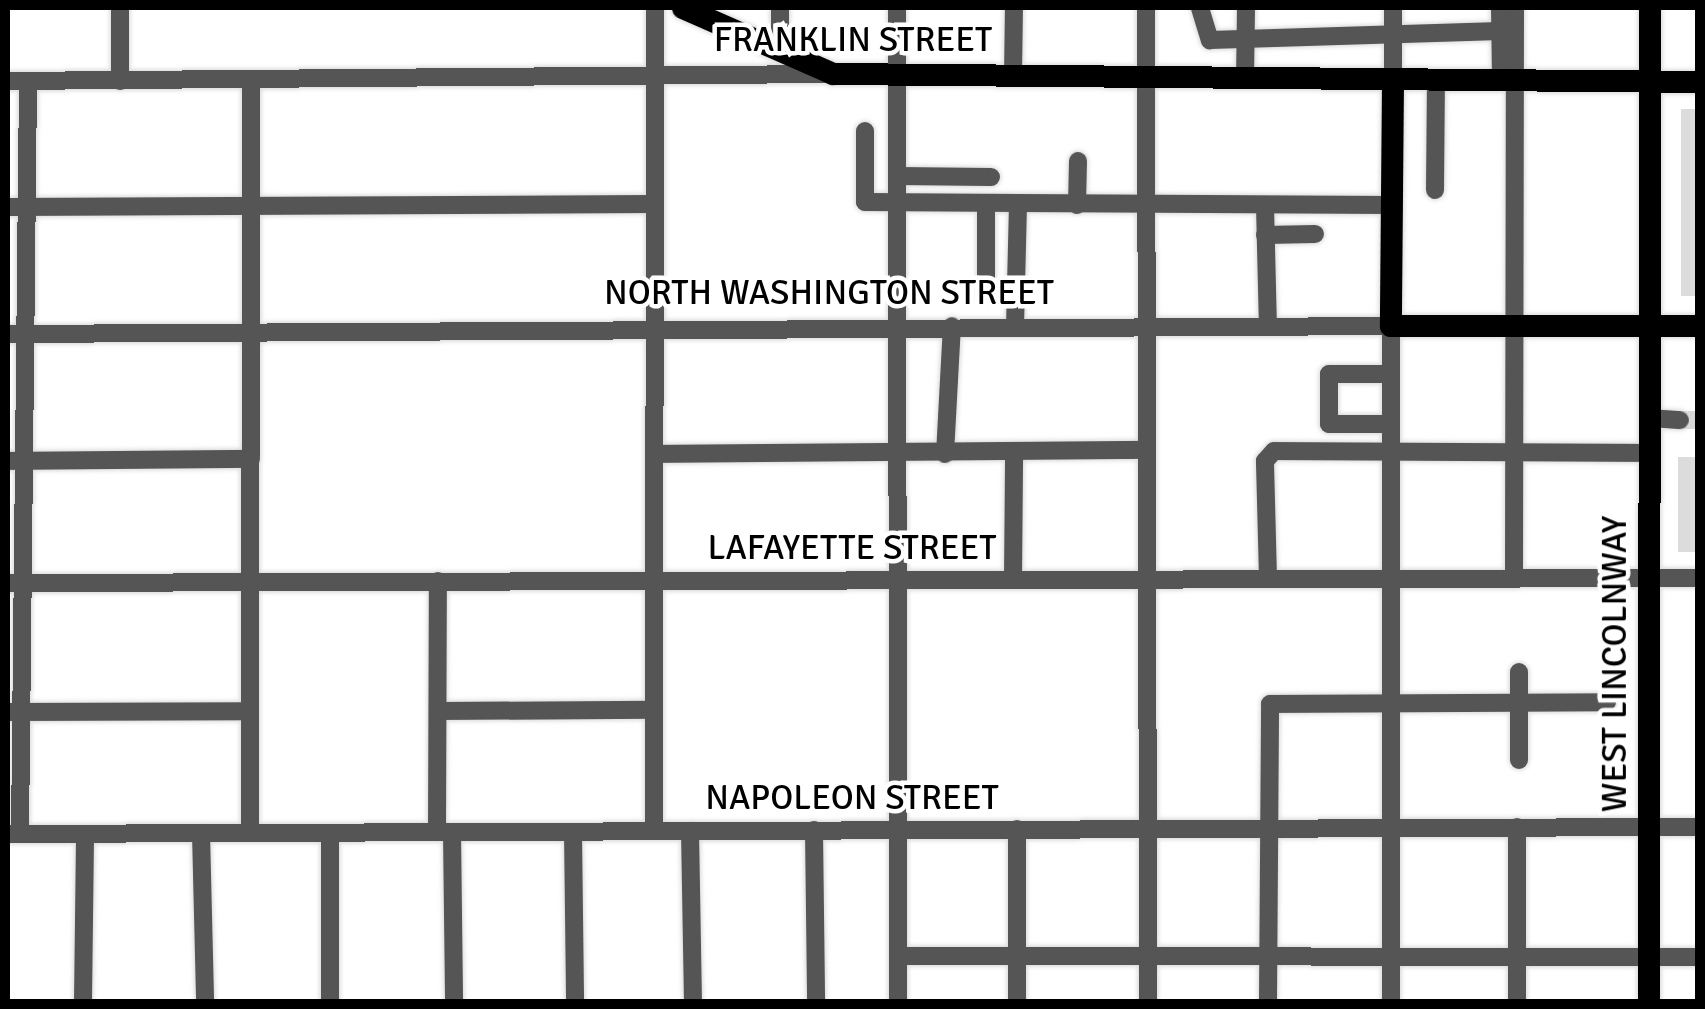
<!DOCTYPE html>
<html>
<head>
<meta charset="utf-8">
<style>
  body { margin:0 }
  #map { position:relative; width:1705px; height:1009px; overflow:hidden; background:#fff; font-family:Signika,sans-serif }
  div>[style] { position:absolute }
  .green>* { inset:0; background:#dcdcdc; transform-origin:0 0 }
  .minor-tunnel>* { height:18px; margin-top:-9px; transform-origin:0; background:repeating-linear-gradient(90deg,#d9d9d9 0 18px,transparent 0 27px) }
  .roads { filter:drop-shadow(0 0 2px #dbdbdb) drop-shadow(0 0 2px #dbdbdb) }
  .minor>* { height:18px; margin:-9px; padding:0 9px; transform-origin:9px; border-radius:9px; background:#555 }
  .major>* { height:22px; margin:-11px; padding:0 11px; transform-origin:11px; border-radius:11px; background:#000 }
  span { translate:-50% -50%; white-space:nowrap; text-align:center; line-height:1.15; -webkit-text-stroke:9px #fff; paint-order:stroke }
  .street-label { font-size:35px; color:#000 }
  .frame { position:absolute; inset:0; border:10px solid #000; pointer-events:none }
</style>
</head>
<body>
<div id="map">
  <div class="green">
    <i style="left:1681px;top:109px;width:16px;height:187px"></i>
    <i style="left:1678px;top:457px;width:19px;height:95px"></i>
  </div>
  <div class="minor-tunnel">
    <i style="left:1680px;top:420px;width:18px"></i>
  </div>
  <div class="roads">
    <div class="minor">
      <i style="left:120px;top:8px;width:73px;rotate:90deg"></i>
      <i style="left:780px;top:8px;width:43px;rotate:90deg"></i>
      <i style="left:897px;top:8px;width:994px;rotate:89.94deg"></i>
      <i style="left:1146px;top:8px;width:994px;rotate:89.88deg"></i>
      <i style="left:1200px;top:8px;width:34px;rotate:73deg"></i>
      <i style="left:1210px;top:40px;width:290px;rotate:-1.8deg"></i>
      <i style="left:1393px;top:8px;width:73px;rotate:90deg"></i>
      <i style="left:1500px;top:8px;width:73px;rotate:89.2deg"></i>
      <i style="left:1013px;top:76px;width:68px;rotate:-89.2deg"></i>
      <i style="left:1245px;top:80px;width:72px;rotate:-89.2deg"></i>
      <i style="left:8px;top:81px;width:819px;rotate:-0.49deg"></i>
      <i style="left:865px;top:131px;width:71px;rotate:90deg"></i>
      <i style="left:865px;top:202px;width:527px;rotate:0.33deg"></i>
      <i style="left:897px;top:176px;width:94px;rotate:0.6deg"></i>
      <i style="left:1435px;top:190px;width:109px;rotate:-89.5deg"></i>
      <i style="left:986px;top:205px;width:89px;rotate:90deg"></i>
      <i style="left:1077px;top:205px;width:44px;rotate:-88.7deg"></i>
      <i style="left:1265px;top:206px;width:121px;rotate:88.6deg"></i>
      <i style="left:8px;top:207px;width:647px;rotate:-0.27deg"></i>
      <i style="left:1265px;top:235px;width:50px;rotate:-1.1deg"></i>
      <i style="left:1015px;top:327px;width:122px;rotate:-88.6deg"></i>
      <i style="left:8px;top:334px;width:1383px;rotate:-0.33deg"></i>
      <i style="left:1391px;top:326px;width:676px;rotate:90deg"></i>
      <i style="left:1390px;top:374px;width:61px;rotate:180deg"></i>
      <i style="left:1329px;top:374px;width:50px;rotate:90deg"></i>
      <i style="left:1329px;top:424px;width:61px"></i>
      <i style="left:1650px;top:418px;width:30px;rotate:4deg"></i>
      <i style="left:654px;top:454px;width:492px;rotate:-0.5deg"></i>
      <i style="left:945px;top:454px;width:128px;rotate:-86.9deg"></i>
      <i style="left:8px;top:461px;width:243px;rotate:-0.5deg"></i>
      <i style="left:1514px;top:577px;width:569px;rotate:-89.9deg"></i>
      <i style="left:1268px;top:578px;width:117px;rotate:-91.5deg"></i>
      <i style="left:1265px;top:461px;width:13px;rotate:-48deg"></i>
      <i style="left:1274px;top:451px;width:376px;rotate:0.3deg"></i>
      <i style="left:1013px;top:580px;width:126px;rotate:-89.5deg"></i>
      <i style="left:8px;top:583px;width:1690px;rotate:-0.17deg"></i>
      <i style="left:1519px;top:672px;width:88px;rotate:90deg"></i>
      <i style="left:438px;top:711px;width:216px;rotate:-0.3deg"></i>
      <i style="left:8px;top:712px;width:242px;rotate:-0.2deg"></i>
      <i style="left:1517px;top:827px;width:175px;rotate:90deg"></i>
      <i style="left:1017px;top:829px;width:173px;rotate:90deg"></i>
      <i style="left:814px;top:830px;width:172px;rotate:89.3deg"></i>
      <i style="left:654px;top:831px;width:823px;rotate:-89.93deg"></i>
      <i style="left:690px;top:831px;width:171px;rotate:89deg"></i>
      <i style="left:437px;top:832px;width:251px;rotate:-89.8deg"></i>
      <i style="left:452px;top:832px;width:170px;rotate:89.3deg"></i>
      <i style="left:573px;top:832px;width:170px;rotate:89.3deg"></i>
      <i style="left:201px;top:833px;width:169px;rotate:88.6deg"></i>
      <i style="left:250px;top:833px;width:752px;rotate:-89.92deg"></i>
      <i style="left:330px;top:833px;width:169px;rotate:90deg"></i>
      <i style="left:8px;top:834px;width:1690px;rotate:-0.24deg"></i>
      <i style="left:20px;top:834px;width:753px;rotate:-89.39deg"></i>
      <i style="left:898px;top:956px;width:800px;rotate:0.07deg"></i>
      <i style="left:83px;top:1002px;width:168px;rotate:-89.3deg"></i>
      <i style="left:1268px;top:1002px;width:298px;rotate:-89.6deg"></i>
      <i style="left:1270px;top:704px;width:337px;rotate:-0.3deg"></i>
    </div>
    <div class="major">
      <i style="left:683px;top:8px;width:164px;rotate:23.7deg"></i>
      <i style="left:833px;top:74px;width:865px;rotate:0.53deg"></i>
      <i style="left:1393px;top:81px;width:245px;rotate:90.5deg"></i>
      <i style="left:1391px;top:326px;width:307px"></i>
      <i style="left:1649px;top:1002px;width:994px;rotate:-89.94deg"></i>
    </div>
  </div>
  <div class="street-label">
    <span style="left:853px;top:40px">FRANKLIN STREET</span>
    <span style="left:829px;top:293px">NORTH WASHINGTON STREET</span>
    <span style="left:852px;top:548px">LAFAYETTE STREET</span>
    <span style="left:1615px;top:664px;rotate:-90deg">WEST LINCOLNWAY</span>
    <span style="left:852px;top:798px">NAPOLEON STREET</span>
  </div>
  <div class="frame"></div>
</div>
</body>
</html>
